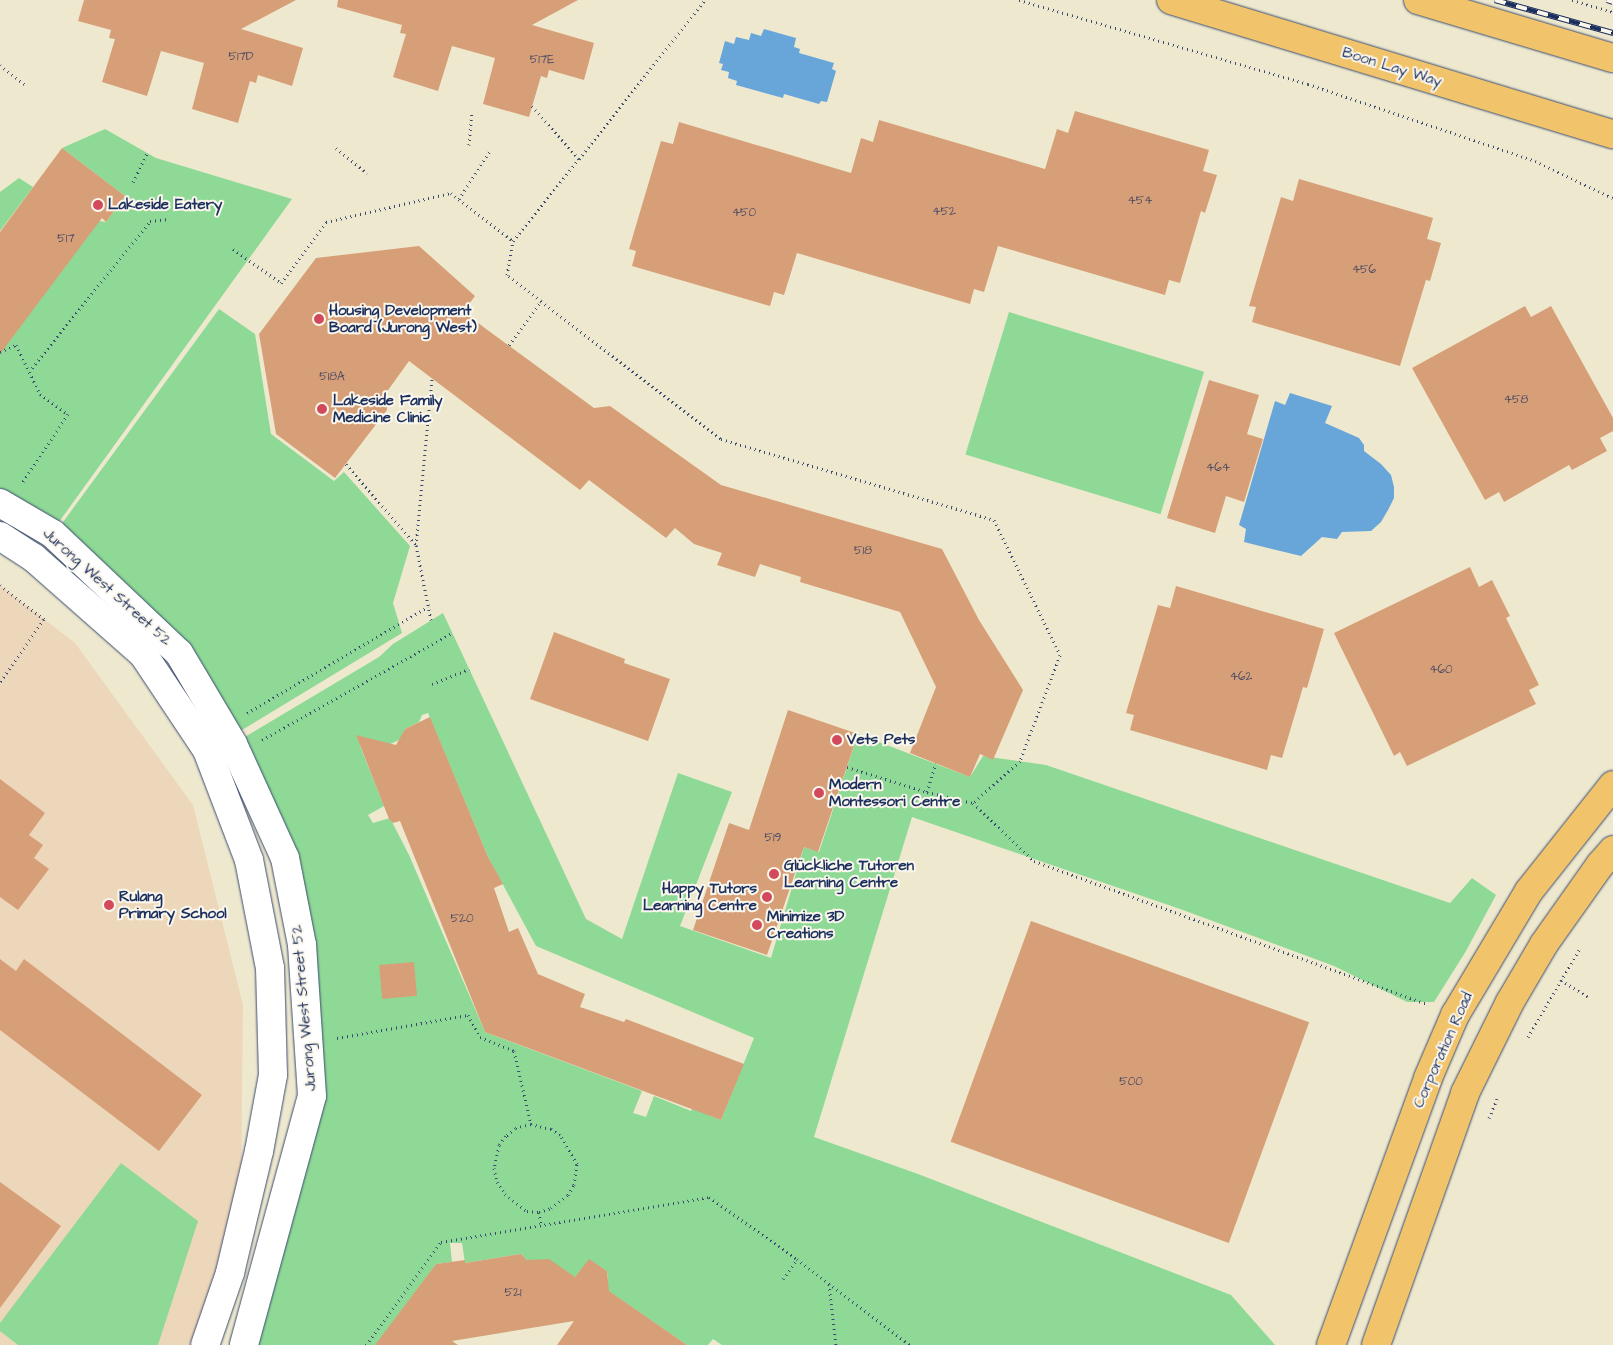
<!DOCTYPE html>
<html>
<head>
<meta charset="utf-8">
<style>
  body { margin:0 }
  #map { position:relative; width:1613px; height:1345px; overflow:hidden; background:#eee9ce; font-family:"Architects Daughter",sans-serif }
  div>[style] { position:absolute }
  .built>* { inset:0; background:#edd7ba }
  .green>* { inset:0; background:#8ed995; transform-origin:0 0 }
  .water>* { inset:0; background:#68a5d9 }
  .building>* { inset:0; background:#d79f78; transform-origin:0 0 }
  .path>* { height:3px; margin-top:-1.5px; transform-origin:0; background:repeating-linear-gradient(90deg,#3b4b6f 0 1px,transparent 0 5px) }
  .roads { filter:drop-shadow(0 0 1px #3b4b6f) drop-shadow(0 0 1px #3b4b6f) }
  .minor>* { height:28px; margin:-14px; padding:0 14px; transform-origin:14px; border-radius:14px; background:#fff }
  .major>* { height:28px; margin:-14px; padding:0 14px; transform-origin:14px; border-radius:14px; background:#f1c36a }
  .rail>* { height:5.5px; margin-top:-2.75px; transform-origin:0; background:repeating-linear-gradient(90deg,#fbf7ec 0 11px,#1b2f5e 0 22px); box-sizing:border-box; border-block:1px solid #1b2f5e }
  .dots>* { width:14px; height:14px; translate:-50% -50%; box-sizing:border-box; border:2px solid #fbf7ec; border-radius:50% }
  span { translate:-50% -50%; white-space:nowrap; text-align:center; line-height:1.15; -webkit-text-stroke:4px #fbf7ec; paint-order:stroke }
  .number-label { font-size:12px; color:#4a4b64 }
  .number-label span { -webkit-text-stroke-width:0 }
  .street-label { font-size:15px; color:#1b2f5e }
  .poi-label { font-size:15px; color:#1b2f5e; font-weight:700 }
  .left { translate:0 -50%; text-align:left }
  .right { translate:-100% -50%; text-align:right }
</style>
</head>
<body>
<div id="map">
  <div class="built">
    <i style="clip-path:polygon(0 585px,75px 643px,193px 805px,243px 1005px,241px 1184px,198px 1345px,0 1345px)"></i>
  </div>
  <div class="green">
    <i style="clip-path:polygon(105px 129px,156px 158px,292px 199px,51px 533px,0 502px,0 338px,99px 221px,106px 222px,125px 196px,62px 148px)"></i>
    <i style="clip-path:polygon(19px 178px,33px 187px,0 231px,0 192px)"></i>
    <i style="clip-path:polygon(219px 309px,255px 334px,271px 434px,334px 481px,344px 472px,410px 546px,393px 603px,402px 633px,237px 733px,55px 533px)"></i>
    <i style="left:1009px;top:312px;width:204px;height:149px;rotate:17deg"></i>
    <i style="clip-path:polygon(evenodd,443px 613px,586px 919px,622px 939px,678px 773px,732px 792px,680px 926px,771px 958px,804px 847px,819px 852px,858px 734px,970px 777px,983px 756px,1046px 765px,1450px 903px,1472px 878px,1496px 895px,1466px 951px,1434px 1002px,1407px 1002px,1334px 966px,1183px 910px,912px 817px,814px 1137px,918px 1174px,1231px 1295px,1275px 1345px,722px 1345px,713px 1339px,708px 1345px,687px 1345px,601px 1286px,608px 1279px,607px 1271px,593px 1262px,586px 1264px,575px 1277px,527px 1260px,521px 1254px,465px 1263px,462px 1243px,450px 1243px,452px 1262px,436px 1264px,377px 1345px,246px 1345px,312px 1096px,282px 849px,233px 744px,379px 657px,393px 644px,443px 613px,428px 713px,488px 857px,536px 946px,754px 1038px,721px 1120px,708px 1115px,711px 1102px,698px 1097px,691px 1111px,654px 1096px,646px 1117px,633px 1113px,642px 1091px,485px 1032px,409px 855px,390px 818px,373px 823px,368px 815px,384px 806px,360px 746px,363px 742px,380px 749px,403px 738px,402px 735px,405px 729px,419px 722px,422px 715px,428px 713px)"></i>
    <i style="clip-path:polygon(121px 1163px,198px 1221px,158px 1345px,18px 1345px,0 1331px,0 1323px)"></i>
  </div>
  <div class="water">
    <i style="clip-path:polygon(764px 29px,796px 38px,794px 47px,800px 49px,799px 53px,834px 63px,832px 69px,836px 71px,827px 102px,821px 101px,819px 104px,784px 94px,783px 98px,736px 85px,737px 81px,728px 78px,729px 72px,721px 70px,723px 64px,719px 63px,725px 41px,734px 44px,736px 37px,749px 40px,751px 33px,761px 36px)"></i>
    <i style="clip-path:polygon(1290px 393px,1332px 406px,1325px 423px,1359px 438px,1364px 445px,1364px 451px,1381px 464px,1391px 475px,1394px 487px,1394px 498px,1388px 510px,1381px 522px,1371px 531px,1342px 532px,1337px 539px,1322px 537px,1301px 556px,1244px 542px,1246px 529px,1239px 525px,1275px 401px,1285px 405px)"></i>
  </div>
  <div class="building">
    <i style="clip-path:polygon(84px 0,296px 0,241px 29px,303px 48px,292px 86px,258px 75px,256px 83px,250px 81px,238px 123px,192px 109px,204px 63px,161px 51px,147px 96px,102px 82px,115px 39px,109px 38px,111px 30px,78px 21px)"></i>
    <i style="clip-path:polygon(338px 0,578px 0,532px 25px,594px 43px,584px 80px,549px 70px,547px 78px,541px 76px,529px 117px,483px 104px,495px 58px,452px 46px,438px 91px,393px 77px,406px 34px,400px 33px,402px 25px,337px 7px)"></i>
    <i style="clip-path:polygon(1075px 111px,1209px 150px,1203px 171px,1217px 175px,1205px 213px,1201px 211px,1180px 283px,1169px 280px,1165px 295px,998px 246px,984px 292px,974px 289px,970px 304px,797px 253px,784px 295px,774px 292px,770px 306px,632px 266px,636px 251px,629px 249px,661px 141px,673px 144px,679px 122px,851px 173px,861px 138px,873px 142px,879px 120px,1045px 169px,1057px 129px,1068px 133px)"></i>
    <i style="clip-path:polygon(62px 148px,125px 196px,106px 222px,102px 218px,0 354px,0 232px)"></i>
    <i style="clip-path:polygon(1299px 179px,1433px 218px,1427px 239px,1441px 243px,1430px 281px,1426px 280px,1400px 366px,1252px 322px,1256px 307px,1249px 306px,1281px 197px,1293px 201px)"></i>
    <i style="clip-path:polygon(419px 246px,475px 296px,463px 312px,594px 408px,610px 406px,721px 485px,942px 549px,979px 620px,1023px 690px,993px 760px,980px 754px,970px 777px,910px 753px,936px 687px,900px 612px,800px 582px,801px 577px,760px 564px,755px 577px,717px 565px,722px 553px,694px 544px,675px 528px,666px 538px,589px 480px,580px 490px,409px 361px,386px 393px,387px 410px,335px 478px,276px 434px,259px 334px,316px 258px)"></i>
    <i style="clip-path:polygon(1525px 306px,1531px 317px,1551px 306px,1613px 418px,1613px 431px,1600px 438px,1607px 451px,1572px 470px,1569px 465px,1504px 502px,1499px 492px,1485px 500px,1412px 368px)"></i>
    <i style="clip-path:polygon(1209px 380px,1259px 395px,1247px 434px,1263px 439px,1244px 502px,1226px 496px,1215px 533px,1167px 518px)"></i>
    <i style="clip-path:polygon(1470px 567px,1479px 587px,1492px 580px,1510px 616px,1506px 618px,1539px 685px,1529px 690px,1536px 704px,1407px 766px,1400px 752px,1394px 756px,1334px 633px)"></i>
    <i style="clip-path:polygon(1176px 586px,1324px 629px,1307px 688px,1303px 687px,1282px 758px,1271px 755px,1267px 770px,1130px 730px,1134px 715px,1126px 713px,1158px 605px,1170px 608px)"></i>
    <i style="clip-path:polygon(554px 632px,625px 659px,624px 663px,670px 679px,648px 741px,530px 699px)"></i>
    <i style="clip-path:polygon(788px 710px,858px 734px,818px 852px,804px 847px,767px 955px,693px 930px,729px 823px,749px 830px)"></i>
    <i style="clip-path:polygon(430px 717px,488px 857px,503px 884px,494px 888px,509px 932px,518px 928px,538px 974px,585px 994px,580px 1007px,624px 1022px,626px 1019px,744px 1064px,721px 1120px,485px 1032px,400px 821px,393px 823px,389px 819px,356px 735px,396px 745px,405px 729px)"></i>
    <i style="clip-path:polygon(0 779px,45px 813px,29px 835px,43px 845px,34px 858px,49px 869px,18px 910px,0 897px)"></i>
    <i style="left:1031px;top:921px;width:296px;height:235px;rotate:20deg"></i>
    <i style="clip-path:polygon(0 959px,16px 971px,24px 959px,202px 1095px,159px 1151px,0 1030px)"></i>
    <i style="left:414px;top:962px;width:34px;height:35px;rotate:85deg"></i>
    <i style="clip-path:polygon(0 1182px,61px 1226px,0 1308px)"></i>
    <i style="clip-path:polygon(521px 1254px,527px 1260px,549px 1259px,575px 1277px,589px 1259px,607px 1271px,609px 1291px,687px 1345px,557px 1345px,574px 1321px,452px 1341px,458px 1345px,375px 1345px,436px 1264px,465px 1260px,465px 1263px)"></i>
  </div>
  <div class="path">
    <i style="left:1019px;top:0;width:301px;rotate:16.2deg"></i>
    <i style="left:1308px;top:84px;width:240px;rotate:18.7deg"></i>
    <i style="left:1535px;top:161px;width:86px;rotate:25.4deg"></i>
    <i style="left:1572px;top:0;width:43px;rotate:16.3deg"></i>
    <i style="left:0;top:65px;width:31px;rotate:38deg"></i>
    <i style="left:469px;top:145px;width:32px;rotate:-85deg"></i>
    <i style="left:336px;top:148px;width:40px;rotate:39deg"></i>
    <i style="left:579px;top:159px;width:203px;rotate:-51.6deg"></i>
    <i style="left:133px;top:182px;width:32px;rotate:-64deg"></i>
    <i style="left:459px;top:199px;width:56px;rotate:-57.4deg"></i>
    <i style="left:233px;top:249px;width:59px;rotate:35.3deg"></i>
    <i style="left:281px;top:283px;width:76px;rotate:-53.6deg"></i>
    <i style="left:326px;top:222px;width:128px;rotate:-13.1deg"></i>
    <i style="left:451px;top:193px;width:78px;rotate:37.7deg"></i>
    <i style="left:541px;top:301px;width:227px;rotate:37.5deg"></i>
    <i style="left:721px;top:439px;width:285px;rotate:16.5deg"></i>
    <i style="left:994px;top:520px;width:150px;rotate:63.9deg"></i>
    <i style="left:1060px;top:655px;width:113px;rotate:110.7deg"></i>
    <i style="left:1020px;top:761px;width:63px;rotate:138.2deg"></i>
    <i style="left:509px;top:345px;width:54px;rotate:-54deg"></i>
    <i style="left:541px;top:301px;width:43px;rotate:-142.6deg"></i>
    <i style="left:507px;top:275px;width:35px;rotate:-80deg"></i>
    <i style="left:513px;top:241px;width:105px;rotate:-51.2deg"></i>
    <i style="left:579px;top:159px;width:71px;rotate:-131.6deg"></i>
    <i style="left:0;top:352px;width:17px;rotate:-24deg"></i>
    <i style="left:16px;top:345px;width:55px;rotate:63.9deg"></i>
    <i style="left:40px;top:394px;width:34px;rotate:36deg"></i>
    <i style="left:68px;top:414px;width:83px;rotate:123.7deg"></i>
    <i style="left:32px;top:368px;width:189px;rotate:-51.2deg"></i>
    <i style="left:150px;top:221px;width:19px;rotate:-6deg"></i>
    <i style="left:346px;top:464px;width:106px;rotate:49.2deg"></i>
    <i style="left:0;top:585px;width:56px;rotate:37.7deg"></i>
    <i style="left:44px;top:619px;width:77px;rotate:124.9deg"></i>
    <i style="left:431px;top:620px;width:76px;rotate:-101.3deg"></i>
    <i style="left:416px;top:545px;width:167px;rotate:-84.5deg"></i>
    <i style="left:432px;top:684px;width:40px;rotate:-22deg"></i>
    <i style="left:247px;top:713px;width:210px;rotate:-30.4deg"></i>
    <i style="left:262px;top:740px;width:218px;rotate:-29.4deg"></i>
    <i style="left:847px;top:767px;width:84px;rotate:17.4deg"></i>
    <i style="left:927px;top:792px;width:30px;rotate:-73deg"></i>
    <i style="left:927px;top:792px;width:47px;rotate:13.4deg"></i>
    <i style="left:973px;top:803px;width:84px;rotate:43.6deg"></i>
    <i style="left:1034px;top:861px;width:420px;rotate:20deg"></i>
    <i style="left:1561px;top:980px;width:34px;rotate:32deg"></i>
    <i style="left:1528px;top:1037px;width:101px;rotate:-59.6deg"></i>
    <i style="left:337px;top:1038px;width:133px;rotate:-10deg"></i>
    <i style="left:468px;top:1015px;width:25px;rotate:61deg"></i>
    <i style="left:480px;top:1037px;width:37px;rotate:22deg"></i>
    <i style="left:514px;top:1051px;width:75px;rotate:76.9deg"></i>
    <i style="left:531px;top:1124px;width:16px;rotate:166deg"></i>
    <i style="left:515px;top:1128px;width:12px;rotate:138deg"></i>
    <i style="left:506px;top:1136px;width:11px;rotate:128deg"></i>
    <i style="left:499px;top:1145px;width:24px;rotate:102deg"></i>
    <i style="left:494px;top:1168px;width:14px;rotate:78deg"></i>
    <i style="left:497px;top:1182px;width:14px;rotate:56deg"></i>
    <i style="left:505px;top:1194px;width:28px;rotate:38deg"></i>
    <i style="left:527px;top:1211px;width:12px;rotate:5deg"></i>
    <i style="left:539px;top:1212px;width:13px;rotate:-18deg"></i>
    <i style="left:551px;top:1208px;width:21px;rotate:-37deg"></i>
    <i style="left:568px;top:1195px;width:12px;rotate:-59deg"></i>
    <i style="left:574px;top:1185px;width:21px;rotate:-82deg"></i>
    <i style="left:577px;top:1164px;width:34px;rotate:-120deg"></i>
    <i style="left:560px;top:1135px;width:11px;rotate:-146deg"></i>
    <i style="left:551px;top:1129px;width:21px;rotate:-166deg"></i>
    <i style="left:1489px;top:1118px;width:21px;rotate:-67deg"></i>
    <i style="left:539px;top:1212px;width:13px;rotate:81deg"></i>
    <i style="left:783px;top:1279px;width:24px;rotate:-55deg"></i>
    <i style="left:829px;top:1284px;width:61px;rotate:83.5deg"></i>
    <i style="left:366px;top:1345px;width:127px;rotate:-53.9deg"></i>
    <i style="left:441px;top:1242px;width:272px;rotate:-9.5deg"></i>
    <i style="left:709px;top:1197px;width:108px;rotate:35.2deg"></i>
    <i style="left:797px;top:1259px;width:142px;rotate:37.3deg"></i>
  </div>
  <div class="roads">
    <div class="minor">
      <i style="left:0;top:503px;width:61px;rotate:30.3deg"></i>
      <i style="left:53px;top:534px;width:173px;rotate:43.4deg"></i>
      <i style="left:179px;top:653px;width:106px;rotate:59.3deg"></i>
      <i style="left:233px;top:744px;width:125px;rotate:65.5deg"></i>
      <i style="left:285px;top:858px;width:89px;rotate:78.9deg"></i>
      <i style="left:302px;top:945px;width:151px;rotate:86.2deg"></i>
      <i style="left:312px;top:1096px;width:258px;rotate:105.3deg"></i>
      <i style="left:0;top:536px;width:40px;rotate:32.9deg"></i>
      <i style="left:34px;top:558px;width:145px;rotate:41.4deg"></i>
      <i style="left:143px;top:654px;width:115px;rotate:56.3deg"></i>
      <i style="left:207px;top:750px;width:118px;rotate:69.1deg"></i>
      <i style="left:249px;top:860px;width:110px;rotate:79deg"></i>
      <i style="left:270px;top:968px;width:107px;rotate:88.4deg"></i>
      <i style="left:273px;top:1075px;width:77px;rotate:100.4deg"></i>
      <i style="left:259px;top:1151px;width:125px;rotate:103.4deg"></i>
      <i style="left:230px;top:1273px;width:76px;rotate:109.1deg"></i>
    </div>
    <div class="major">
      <i style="left:1171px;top:0;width:462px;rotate:16.9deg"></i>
      <i style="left:1418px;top:0;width:203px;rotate:16.6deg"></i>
      <i style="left:1331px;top:1345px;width:284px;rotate:-70deg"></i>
      <i style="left:1428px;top:1078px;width:69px;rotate:-66.8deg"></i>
      <i style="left:1455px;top:1015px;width:144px;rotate:-59.2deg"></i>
      <i style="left:1529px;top:891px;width:135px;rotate:-51.6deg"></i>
      <i style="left:1376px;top:1345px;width:267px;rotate:-70.5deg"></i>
      <i style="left:1465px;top:1093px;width:102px;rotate:-63.7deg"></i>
      <i style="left:1510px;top:1002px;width:67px;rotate:-59.6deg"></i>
      <i style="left:1544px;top:944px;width:97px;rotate:-54.7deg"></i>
      <i style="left:1600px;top:865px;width:20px;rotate:-49deg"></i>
    </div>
  </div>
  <div class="rail">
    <i style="left:1495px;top:0;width:123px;rotate:15.6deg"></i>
    <i style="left:1607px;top:0;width:6px;rotate:18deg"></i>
  </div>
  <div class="dots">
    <i style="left:98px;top:205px;background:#d1495b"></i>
    <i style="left:319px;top:319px;background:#d1495b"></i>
    <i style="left:322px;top:409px;background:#d1495b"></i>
    <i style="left:837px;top:740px;background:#d1495b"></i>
    <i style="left:819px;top:793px;background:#d1495b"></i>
    <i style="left:774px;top:874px;background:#d1495b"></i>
    <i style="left:767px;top:897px;background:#d1495b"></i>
    <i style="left:109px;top:905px;background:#d1495b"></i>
    <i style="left:757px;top:925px;background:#d1495b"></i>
  </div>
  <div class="number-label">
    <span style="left:241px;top:57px">517D</span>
    <span style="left:542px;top:60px">517E</span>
    <span style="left:1140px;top:201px">454</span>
    <span style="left:944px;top:212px">452</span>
    <span style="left:744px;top:213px">450</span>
    <span style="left:66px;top:239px">517</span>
    <span style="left:1364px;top:270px">456</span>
    <span style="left:332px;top:377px">518A</span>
    <span style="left:1516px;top:400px">458</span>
    <span style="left:1218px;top:468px">464</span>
    <span style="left:863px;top:551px">518</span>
    <span style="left:1441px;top:670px">460</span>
    <span style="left:1241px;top:677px">462</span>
    <span style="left:773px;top:838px">519</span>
    <span style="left:462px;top:919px">520</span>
    <span style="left:1131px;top:1082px">500</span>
    <span style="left:513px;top:1293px">521</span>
  </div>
  <div class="street-label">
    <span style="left:1392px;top:67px;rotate:17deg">Boon Lay Way</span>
    <span style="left:107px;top:587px;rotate:42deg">Jurong West Street 52</span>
    <span style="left:304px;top:1008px;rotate:-95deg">Jurong West Street 52</span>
    <span style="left:1443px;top:1050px;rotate:-66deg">Corporation Road</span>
  </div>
  <div class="poi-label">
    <span class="left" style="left:108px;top:205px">Lakeside Eatery</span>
    <span class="left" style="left:329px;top:319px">Housing Development<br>Board (Jurong West)</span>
    <span class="left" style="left:333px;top:409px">Lakeside Family<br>Medicine Clinic</span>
    <span class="left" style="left:847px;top:740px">Vets Pets</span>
    <span class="left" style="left:829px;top:793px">Modern<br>Montessori Centre</span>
    <span class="left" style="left:784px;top:874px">Glückliche Tutoren<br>Learning Centre</span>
    <span class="right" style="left:757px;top:897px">Happy Tutors<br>Learning Centre</span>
    <span class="left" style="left:119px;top:905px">Rulang<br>Primary School</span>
    <span class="left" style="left:767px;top:925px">Minimize 3D<br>Creations</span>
  </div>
</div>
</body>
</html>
